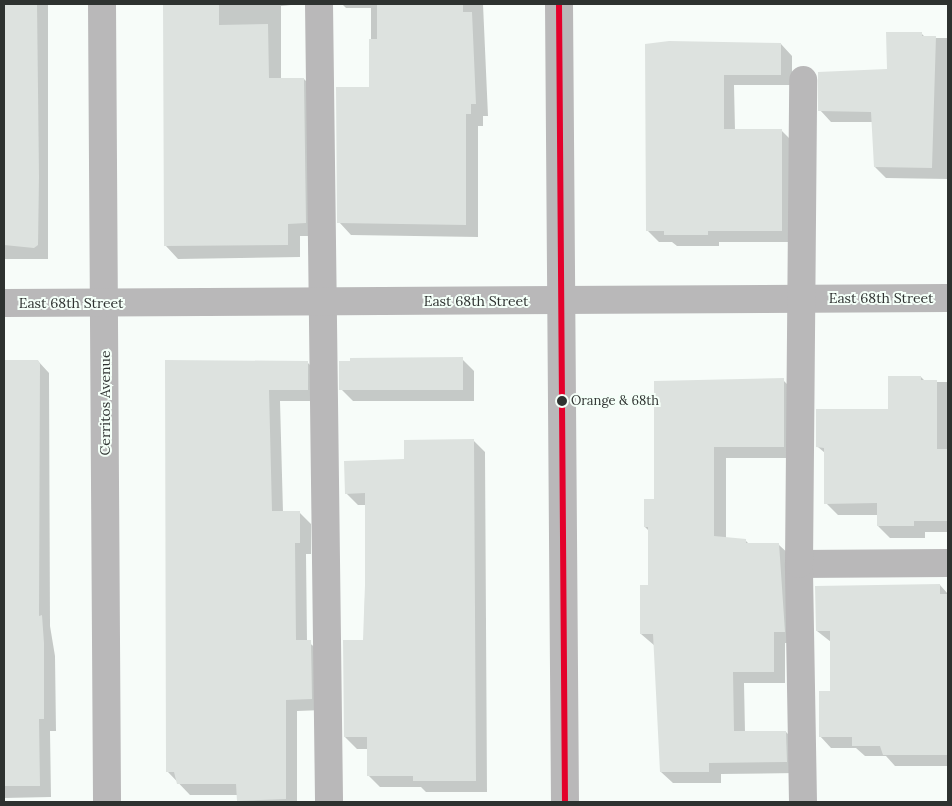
<!DOCTYPE html>
<html>
<head>
<meta charset="utf-8">
<style>
  body { margin:0 }
  #map { position:relative; width:952px; height:806px; overflow:hidden; background:#f7fcf9; font-family:Lora,serif }
  div>[style] { position:absolute }
  .shadow>* { inset:0; background:#0003; transform-origin:0 0 }
  .building>* { inset:0; background:#dde2df }
  .minor>* { height:28px; margin:-14px; padding:0 14px; transform-origin:14px; border-radius:14px; background:#b9b8b9 }
  .bus-1>* { height:6px; margin:-3px; padding:0 3px; transform-origin:3px; border-radius:3px; background:#e4002b }
  .dots>* { width:14px; height:14px; translate:-50% -50%; box-sizing:border-box; border:2px solid #f4fff8; border-radius:50% }
  span { translate:-50% -50%; white-space:nowrap; text-align:center; line-height:1.15; -webkit-text-stroke:4px #f4fff8; paint-order:stroke }
  .bus-label { font-size:13px; color:#2e3230 }
  .left { translate:0 -50%; text-align:left }
  .street-label { font-size:14px; color:#2e3230 }
  .frame { position:absolute; inset:0; border:5px solid #2e3230; pointer-events:none }
</style>
</head>
<body>
<div id="map">
  <div class="shadow">
    <i style="left:4px;top:4px;width:44px;height:255px"></i>
    <i style="clip-path:polygon(164px 4px,301px 4px,281px 6px,281px 79px,304px 79px,316px 91px,318px 236px,300px 236px,300px 257px,178px 259px,166px 246px)"></i>
    <i style="clip-path:polygon(342px 4px,483px 4px,488px 116px,483px 116px,483px 126px,478px 126px,478px 237px,351px 235px,339px 222px,371px 88px,371px 8px,346px 8px)"></i>
    <i style="clip-path:polygon(921px 33px,926px 38px,948px 38px,948px 179px,886px 178px,875px 167px,873px 122px,831px 122px,820px 110px,888px 71px)"></i>
    <i style="clip-path:polygon(781px 44px,792px 56px,792px 85px,734px 85px,735px 130px,781px 130px,793px 142px,793px 242px,719px 242px,719px 246px,677px 246px,672px 242px,659px 242px,648px 231px,646px 45px)"></i>
    <i style="clip-path:polygon(462px 359px,474px 371px,474px 401px,353px 401px,341px 389px)"></i>
    <i style="clip-path:polygon(4px 361px,38px 361px,49px 373px,50px 626px,55px 656px,56px 731px,50px 731px,51px 797px,4px 798px)"></i>
    <i style="clip-path:polygon(167px 362px,307px 362px,319px 374px,319px 401px,280px 401px,283px 512px,299px 512px,311px 524px,311px 554px,306px 554px,307px 641px,322px 653px,323px 710px,297px 711px,297px 802px,240px 802px,238px 795px,190px 795px,168px 772px)"></i>
    <i style="clip-path:polygon(921px 377px,926px 382px,948px 382px,948px 532px,925px 532px,925px 538px,890px 538px,878px 526px,878px 515px,838px 515px,826px 503px,825px 453px,818px 447px,889px 410px)"></i>
    <i style="clip-path:polygon(783px 380px,795px 392px,796px 458px,726px 458px,726px 539px,745px 540px,749px 544px,779px 545px,791px 556px,796px 643px,785px 643px,785px 683px,744px 683px,745px 732px,786px 732px,798px 744px,798px 773px,721px 774px,721px 783px,673px 783px,661px 772px,655px 646px,641px 634px,649px 586px,649px 531px,645px 527px,656px 500px)"></i>
    <i style="clip-path:polygon(473px 440px,485px 452px,487px 792px,426px 792px,421px 787px,380px 787px,368px 775px,368px 749px,357px 749px,345px 737px,364px 641px,367px 505px,358px 505px,346px 493px,405px 460px)"></i>
    <i style="clip-path:polygon(940px 585px,948px 594px,948px 766px,895px 766px,886px 756px,865px 756px,856px 748px,831px 748px,820px 736px,831px 692px,831px 642px,817px 631px)"></i>
  </div>
  <div class="building">
    <i style="clip-path:polygon(4px 4px,37px 4px,39px 177px,38px 245px,34px 248px,4px 245px)"></i>
    <i style="clip-path:polygon(163px 4px,219px 4px,219px 25px,268px 24px,269px 78px,304px 78px,306px 223px,288px 224px,288px 245px,164px 246px)"></i>
    <i style="clip-path:polygon(377px 4px,463px 4px,463px 12px,472px 12px,476px 104px,471px 104px,471px 114px,466px 114px,466px 225px,337px 223px,336px 87px,369px 87px,369px 39px,377px 39px)"></i>
    <i style="clip-path:polygon(886px 32px,922px 32px,922px 36px,936px 36px,932px 168px,874px 167px,871px 112px,818px 111px,818px 72px,887px 69px)"></i>
    <i style="clip-path:polygon(669px 41px,781px 43px,781px 75px,724px 75px,724px 129px,782px 129px,782px 231px,708px 231px,708px 235px,664px 235px,664px 231px,646px 231px,645px 44px)"></i>
    <i style="clip-path:polygon(463px 357px,463px 390px,339px 390px,339px 361px,350px 361px,350px 358px)"></i>
    <i style="clip-path:polygon(4px 360px,38px 360px,40px 364px,39px 616px,42px 615px,44px 643px,44px 719px,39px 719px,40px 786px,4px 786px)"></i>
    <i style="clip-path:polygon(165px 360px,308px 361px,308px 390px,269px 390px,272px 511px,300px 511px,300px 543px,295px 543px,296px 640px,311px 640px,312px 699px,286px 700px,286px 799px,237px 801px,236px 784px,177px 784px,174px 772px,166px 772px)"></i>
    <i style="clip-path:polygon(888px 376px,921px 376px,921px 380px,937px 380px,937px 449px,948px 449px,948px 521px,914px 521px,914px 526px,877px 526px,877px 503px,824px 504px,824px 448px,816px 447px,816px 409px,888px 409px)"></i>
    <i style="clip-path:polygon(784px 378px,784px 447px,714px 447px,714px 536px,746px 539px,746px 543px,779px 543px,785px 632px,774px 632px,774px 672px,733px 672px,734px 731px,786px 731px,787px 762px,709px 763px,709px 772px,660px 772px,653px 634px,640px 634px,640px 585px,648px 585px,648px 527px,644px 527px,644px 499px,654px 499px,654px 381px)"></i>
    <i style="clip-path:polygon(474px 439px,476px 781px,413px 781px,413px 776px,367px 776px,367px 737px,344px 737px,343px 640px,363px 640px,365px 585px,365px 493px,345px 494px,344px 461px,404px 459px,404px 440px)"></i>
    <i style="clip-path:polygon(940px 584px,940px 594px,948px 594px,948px 755px,883px 755px,880px 746px,852px 746px,852px 737px,819px 737px,819px 691px,830px 691px,830px 631px,816px 631px,815px 586px)"></i>
  </div>
  <div class="minor">
    <i style="left:102px;top:4px;width:798px;rotate:89.64deg"></i>
    <i style="left:319px;top:4px;width:798px;rotate:89.28deg"></i>
    <i style="left:559px;top:4px;width:798px;rotate:89.57deg"></i>
    <i style="left:4px;top:303px;width:944px;rotate:-0.3deg"></i>
    <i style="left:799px;top:564px;width:149px;rotate:-0.4deg"></i>
    <i style="left:803px;top:802px;width:238px;rotate:-91deg"></i>
    <i style="left:799px;top:564px;width:484px;rotate:-89.5deg"></i>
  </div>
  <div class="bus-1">
    <i style="left:559px;top:4px;width:798px;rotate:89.57deg"></i>
  </div>
  <div class="dots">
    <i style="left:562px;top:401px;background:#2e3230"></i>
  </div>
  <div class="bus-label">
    <span class="left" style="left:571px;top:401px">Orange &amp; 68th</span>
  </div>
  <div class="street-label">
    <span style="left:881px;top:298px">East 68th Street</span>
    <span style="left:476px;top:301px">East 68th Street</span>
    <span style="left:71px;top:303px">East 68th Street</span>
    <span style="left:105px;top:403px;rotate:-90deg">Cerritos Avenue</span>
  </div>
  <div class="frame"></div>
</div>
</body>
</html>
